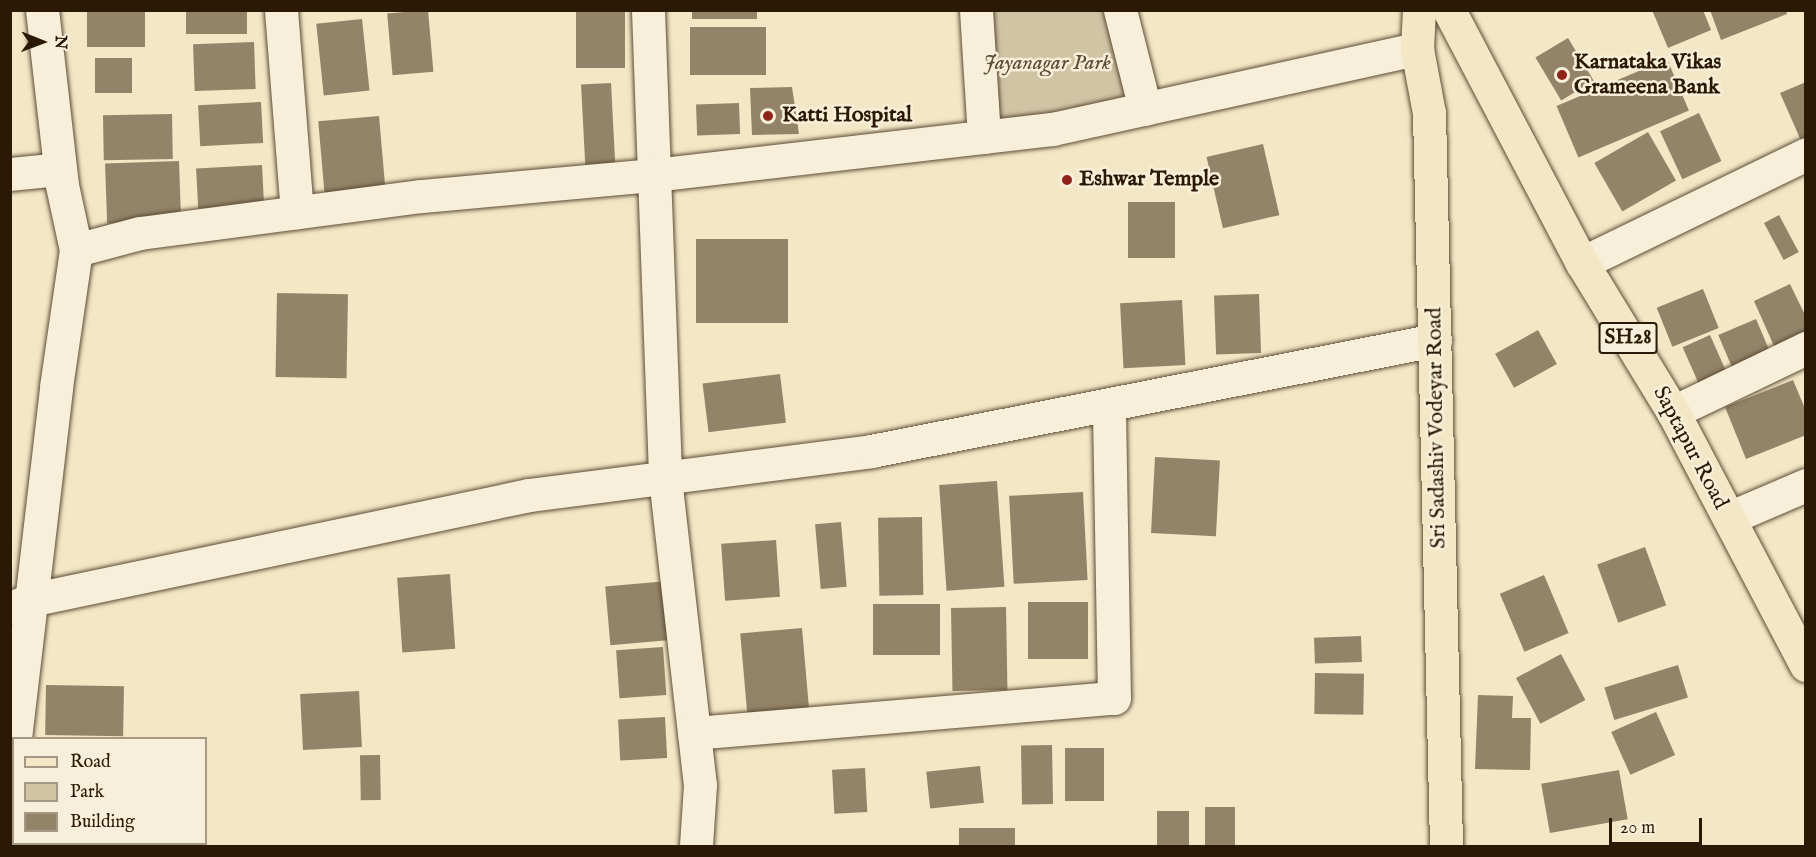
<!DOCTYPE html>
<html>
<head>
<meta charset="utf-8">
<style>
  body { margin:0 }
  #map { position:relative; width:1816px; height:857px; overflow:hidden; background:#f3e7c5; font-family:"IM FELL English",serif }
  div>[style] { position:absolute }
  .green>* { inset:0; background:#d1c4a5 }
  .building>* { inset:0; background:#938469; transform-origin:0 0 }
  .roads { filter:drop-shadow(0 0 2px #5d4c36) drop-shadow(0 0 2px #5d4c36) }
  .minor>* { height:33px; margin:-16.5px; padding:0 16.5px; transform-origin:16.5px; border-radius:16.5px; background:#f7efd9 }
  .major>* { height:33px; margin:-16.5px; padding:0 16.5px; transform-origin:16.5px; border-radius:16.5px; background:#f3e7c5 }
  .dots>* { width:16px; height:16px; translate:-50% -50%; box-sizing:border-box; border:3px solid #f7efd9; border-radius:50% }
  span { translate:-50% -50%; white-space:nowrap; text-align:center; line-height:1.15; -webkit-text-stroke:5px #f7efd9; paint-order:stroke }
  .shield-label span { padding:2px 4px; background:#f7efd9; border:2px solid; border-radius:4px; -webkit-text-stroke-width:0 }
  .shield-label { font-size:21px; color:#2b1906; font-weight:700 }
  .poi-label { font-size:22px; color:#2b1906; font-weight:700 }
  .left { translate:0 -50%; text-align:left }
  .park-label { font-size:22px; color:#5d4c36; font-style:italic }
  .street-label { font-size:22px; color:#2b1906 }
  .frame { position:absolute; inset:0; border:12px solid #2b1906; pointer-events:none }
  .legend { position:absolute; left:12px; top:737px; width:195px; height:108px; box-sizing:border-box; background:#f7efd9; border:2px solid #a59985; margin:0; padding:8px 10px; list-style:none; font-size:18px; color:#2b1906 }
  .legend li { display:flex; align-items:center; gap:12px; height:30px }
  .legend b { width:30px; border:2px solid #a59985 }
  .north { position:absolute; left:12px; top:12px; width:60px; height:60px; -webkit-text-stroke:4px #f7efd9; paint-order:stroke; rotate:91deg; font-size:16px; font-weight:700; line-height:24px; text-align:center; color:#2b1906 }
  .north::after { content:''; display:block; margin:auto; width:21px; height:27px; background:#2b1906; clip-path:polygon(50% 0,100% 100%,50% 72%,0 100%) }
  .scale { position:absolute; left:1609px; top:818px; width:93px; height:27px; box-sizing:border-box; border:3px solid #2b1906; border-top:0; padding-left:8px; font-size:18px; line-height:21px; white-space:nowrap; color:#2b1906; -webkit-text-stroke:4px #f7efd9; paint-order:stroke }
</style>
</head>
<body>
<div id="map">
  <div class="green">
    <i style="clip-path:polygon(987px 11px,1112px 11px,1135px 103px,994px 127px)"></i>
  </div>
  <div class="building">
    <i style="left:87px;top:10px;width:58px;height:37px"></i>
    <i style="left:186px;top:10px;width:61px;height:24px"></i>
    <i style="left:428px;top:10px;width:62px;height:41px;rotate:85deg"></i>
    <i style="left:576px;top:10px;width:49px;height:58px"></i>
    <i style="left:692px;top:10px;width:65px;height:9px"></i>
    <i style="clip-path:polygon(1652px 10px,1703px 10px,1711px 30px,1668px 48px)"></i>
    <i style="clip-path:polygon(1710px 10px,1786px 10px,1787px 14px,1721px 40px)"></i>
    <i style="left:362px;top:19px;width:72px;height:46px;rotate:84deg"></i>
    <i style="left:766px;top:27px;width:48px;height:76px;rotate:90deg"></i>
    <i style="left:1568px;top:38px;width:50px;height:38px;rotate:59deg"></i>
    <i style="left:254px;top:42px;width:47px;height:61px;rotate:88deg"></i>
    <i style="left:95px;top:58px;width:37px;height:35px"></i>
    <i style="left:1667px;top:59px;width:56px;height:120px;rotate:67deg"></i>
    <i style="clip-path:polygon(1806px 82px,1806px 152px,1780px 93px)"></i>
    <i style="left:611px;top:83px;width:80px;height:30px;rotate:87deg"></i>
    <i style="clip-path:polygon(792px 87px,799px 134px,752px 135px,750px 88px)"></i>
    <i style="left:261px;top:102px;width:41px;height:63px;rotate:87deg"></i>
    <i style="left:739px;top:103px;width:31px;height:43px;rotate:88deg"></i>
    <i style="left:1699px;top:113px;width:53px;height:43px;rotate:65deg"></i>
    <i style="left:172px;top:114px;width:45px;height:69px;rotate:89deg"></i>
    <i style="left:379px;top:116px;width:74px;height:61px;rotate:85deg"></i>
    <i style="left:1648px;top:132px;width:56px;height:62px;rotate:60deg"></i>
    <i style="left:1263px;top:144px;width:73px;height:58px;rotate:77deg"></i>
    <i style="left:179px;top:161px;width:60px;height:74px;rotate:88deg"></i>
    <i style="left:262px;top:165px;width:40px;height:66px;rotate:87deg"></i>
    <i style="left:1128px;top:202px;width:47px;height:56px"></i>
    <i style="left:1779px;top:215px;width:42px;height:17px;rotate:62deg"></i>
    <i style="left:696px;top:239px;width:92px;height:84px"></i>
    <i style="clip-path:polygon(1790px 284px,1806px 317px,1806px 342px,1778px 355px,1754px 301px)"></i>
    <i style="left:1703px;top:289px;width:42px;height:50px;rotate:68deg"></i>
    <i style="left:277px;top:293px;width:71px;height:84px;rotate:1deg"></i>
    <i style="left:1259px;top:294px;width:59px;height:45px;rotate:88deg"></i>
    <i style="left:1182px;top:300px;width:65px;height:62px;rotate:87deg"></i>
    <i style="left:1756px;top:319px;width:44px;height:41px;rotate:67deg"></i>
    <i style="left:1538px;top:330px;width:39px;height:49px;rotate:61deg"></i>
    <i style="left:1710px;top:335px;width:47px;height:30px;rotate:66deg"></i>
    <i style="left:780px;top:374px;width:49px;height:78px;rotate:83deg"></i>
    <i style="clip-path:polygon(1793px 380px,1806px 411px,1806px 435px,1746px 459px,1725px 407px)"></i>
    <i style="left:1155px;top:457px;width:65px;height:76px;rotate:3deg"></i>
    <i style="left:997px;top:481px;width:106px;height:58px;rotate:86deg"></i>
    <i style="left:1083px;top:492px;width:88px;height:74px;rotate:87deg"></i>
    <i style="left:922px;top:517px;width:78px;height:44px;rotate:89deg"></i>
    <i style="left:841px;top:522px;width:65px;height:26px;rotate:85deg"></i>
    <i style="left:776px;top:540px;width:57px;height:55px;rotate:86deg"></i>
    <i style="left:1645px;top:547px;width:62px;height:51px;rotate:70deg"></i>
    <i style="left:450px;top:574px;width:75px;height:53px;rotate:86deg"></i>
    <i style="left:1544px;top:575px;width:63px;height:48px;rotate:67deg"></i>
    <i style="left:668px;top:581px;width:59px;height:63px;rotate:85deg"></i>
    <i style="left:1028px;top:602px;width:60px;height:57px"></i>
    <i style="left:873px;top:604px;width:67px;height:51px"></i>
    <i style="left:1006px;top:607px;width:83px;height:55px;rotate:89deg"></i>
    <i style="left:802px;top:628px;width:83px;height:62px;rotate:85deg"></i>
    <i style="left:1361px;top:636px;width:26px;height:47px;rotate:88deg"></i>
    <i style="left:663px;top:647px;width:48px;height:47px;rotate:86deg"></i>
    <i style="left:1561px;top:654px;width:52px;height:51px;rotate:62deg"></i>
    <i style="left:1678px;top:665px;width:34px;height:77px;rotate:73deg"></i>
    <i style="left:1315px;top:673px;width:49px;height:41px;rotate:1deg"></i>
    <i style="left:46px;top:685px;width:78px;height:50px;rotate:1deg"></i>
    <i style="left:359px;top:691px;width:56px;height:59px;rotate:87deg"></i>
    <i style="clip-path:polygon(1478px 695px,1513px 696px,1512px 718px,1531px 718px,1530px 770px,1475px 769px)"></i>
    <i style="left:1656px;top:712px;width:47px;height:49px;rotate:66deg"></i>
    <i style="left:665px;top:717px;width:41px;height:47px;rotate:87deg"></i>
    <i style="left:1052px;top:745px;width:59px;height:31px;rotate:89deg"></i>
    <i style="left:1065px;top:748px;width:39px;height:53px"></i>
    <i style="left:380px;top:755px;width:45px;height:20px;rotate:89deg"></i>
    <i style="left:980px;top:766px;width:37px;height:54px;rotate:84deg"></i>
    <i style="left:865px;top:768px;width:44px;height:33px;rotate:87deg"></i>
    <i style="left:1619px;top:770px;width:50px;height:79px;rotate:80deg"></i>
    <i style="left:1205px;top:807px;width:30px;height:39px"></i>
    <i style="left:1189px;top:811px;width:35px;height:32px;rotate:90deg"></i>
    <i style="left:959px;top:828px;width:56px;height:18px"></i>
  </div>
  <div class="roads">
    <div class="minor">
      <i style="left:281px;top:10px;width:203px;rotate:85.5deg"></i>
      <i style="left:648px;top:10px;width:468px;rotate:87.9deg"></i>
      <i style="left:665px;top:478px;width:309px;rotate:83.5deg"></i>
      <i style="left:700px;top:785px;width:61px;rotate:93.8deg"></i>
      <i style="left:976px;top:10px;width:127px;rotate:86.4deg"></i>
      <i style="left:1120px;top:10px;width:102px;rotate:75.8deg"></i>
      <i style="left:10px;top:174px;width:50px;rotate:-5.7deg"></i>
      <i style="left:76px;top:250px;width:66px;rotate:-14.9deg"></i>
      <i style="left:140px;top:233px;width:284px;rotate:-7.5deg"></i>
      <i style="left:422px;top:196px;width:233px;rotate:-5.2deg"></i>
      <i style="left:654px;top:175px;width:401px;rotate:-6.6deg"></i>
      <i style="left:1052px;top:129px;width:374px;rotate:-12.4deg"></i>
      <i style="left:1582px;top:263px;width:249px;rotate:-25.9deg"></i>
      <i style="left:1673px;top:412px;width:148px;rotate:-25.7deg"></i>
      <i style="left:1729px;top:518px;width:84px;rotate:-23.2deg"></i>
      <i style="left:10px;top:608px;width:22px;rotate:-22deg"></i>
      <i style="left:30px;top:600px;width:510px;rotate:-11.88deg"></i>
      <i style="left:529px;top:495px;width:345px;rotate:-7.3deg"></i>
      <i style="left:871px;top:451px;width:575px;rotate:-11.13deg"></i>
      <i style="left:694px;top:733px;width:421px;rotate:-4.8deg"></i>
      <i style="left:1114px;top:698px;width:293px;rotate:-91deg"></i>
      <i style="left:15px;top:738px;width:353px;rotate:-83.3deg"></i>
      <i style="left:56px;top:387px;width:138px;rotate:-81.7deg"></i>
      <i style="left:76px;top:250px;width:66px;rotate:-102.2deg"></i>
      <i style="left:62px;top:185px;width:176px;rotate:-96.5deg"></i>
      <i style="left:10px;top:783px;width:28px;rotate:-82deg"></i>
    </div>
    <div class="major">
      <i style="left:1419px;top:10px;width:39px;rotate:93deg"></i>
      <i style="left:1417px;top:49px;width:65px;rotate:79.4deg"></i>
      <i style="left:1429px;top:113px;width:733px;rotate:88.67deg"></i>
      <i style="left:1449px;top:10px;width:286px;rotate:62.3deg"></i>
      <i style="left:1582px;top:263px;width:175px;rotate:58.6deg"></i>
      <i style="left:1673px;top:412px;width:286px;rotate:62.3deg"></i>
    </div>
  </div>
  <div class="dots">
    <i style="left:1562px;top:75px;background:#8f2418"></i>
    <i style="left:768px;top:116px;background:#8f2418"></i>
    <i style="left:1067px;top:180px;background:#8f2418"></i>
  </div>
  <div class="shield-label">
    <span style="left:1628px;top:338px">SH28</span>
  </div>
  <div class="poi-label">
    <span class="left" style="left:1574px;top:75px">Karnataka Vikas<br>Grameena Bank</span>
    <span class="left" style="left:782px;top:116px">Katti Hospital</span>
    <span class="left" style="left:1079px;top:180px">Eshwar Temple</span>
  </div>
  <div class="park-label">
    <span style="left:1047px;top:64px">Jayanagar Park</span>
  </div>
  <div class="street-label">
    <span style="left:1437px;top:428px;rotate:-91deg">Sri Sadashiv Vodeyar Road</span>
    <span style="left:1690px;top:448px;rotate:62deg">Saptapur Road</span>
  </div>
  <div class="frame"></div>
  <ul class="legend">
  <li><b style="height:8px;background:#f3e7c5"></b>Road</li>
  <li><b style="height:16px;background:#d1c4a5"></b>Park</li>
  <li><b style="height:16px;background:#938469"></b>Building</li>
  </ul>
  <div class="north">N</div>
  <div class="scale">20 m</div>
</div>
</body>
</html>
